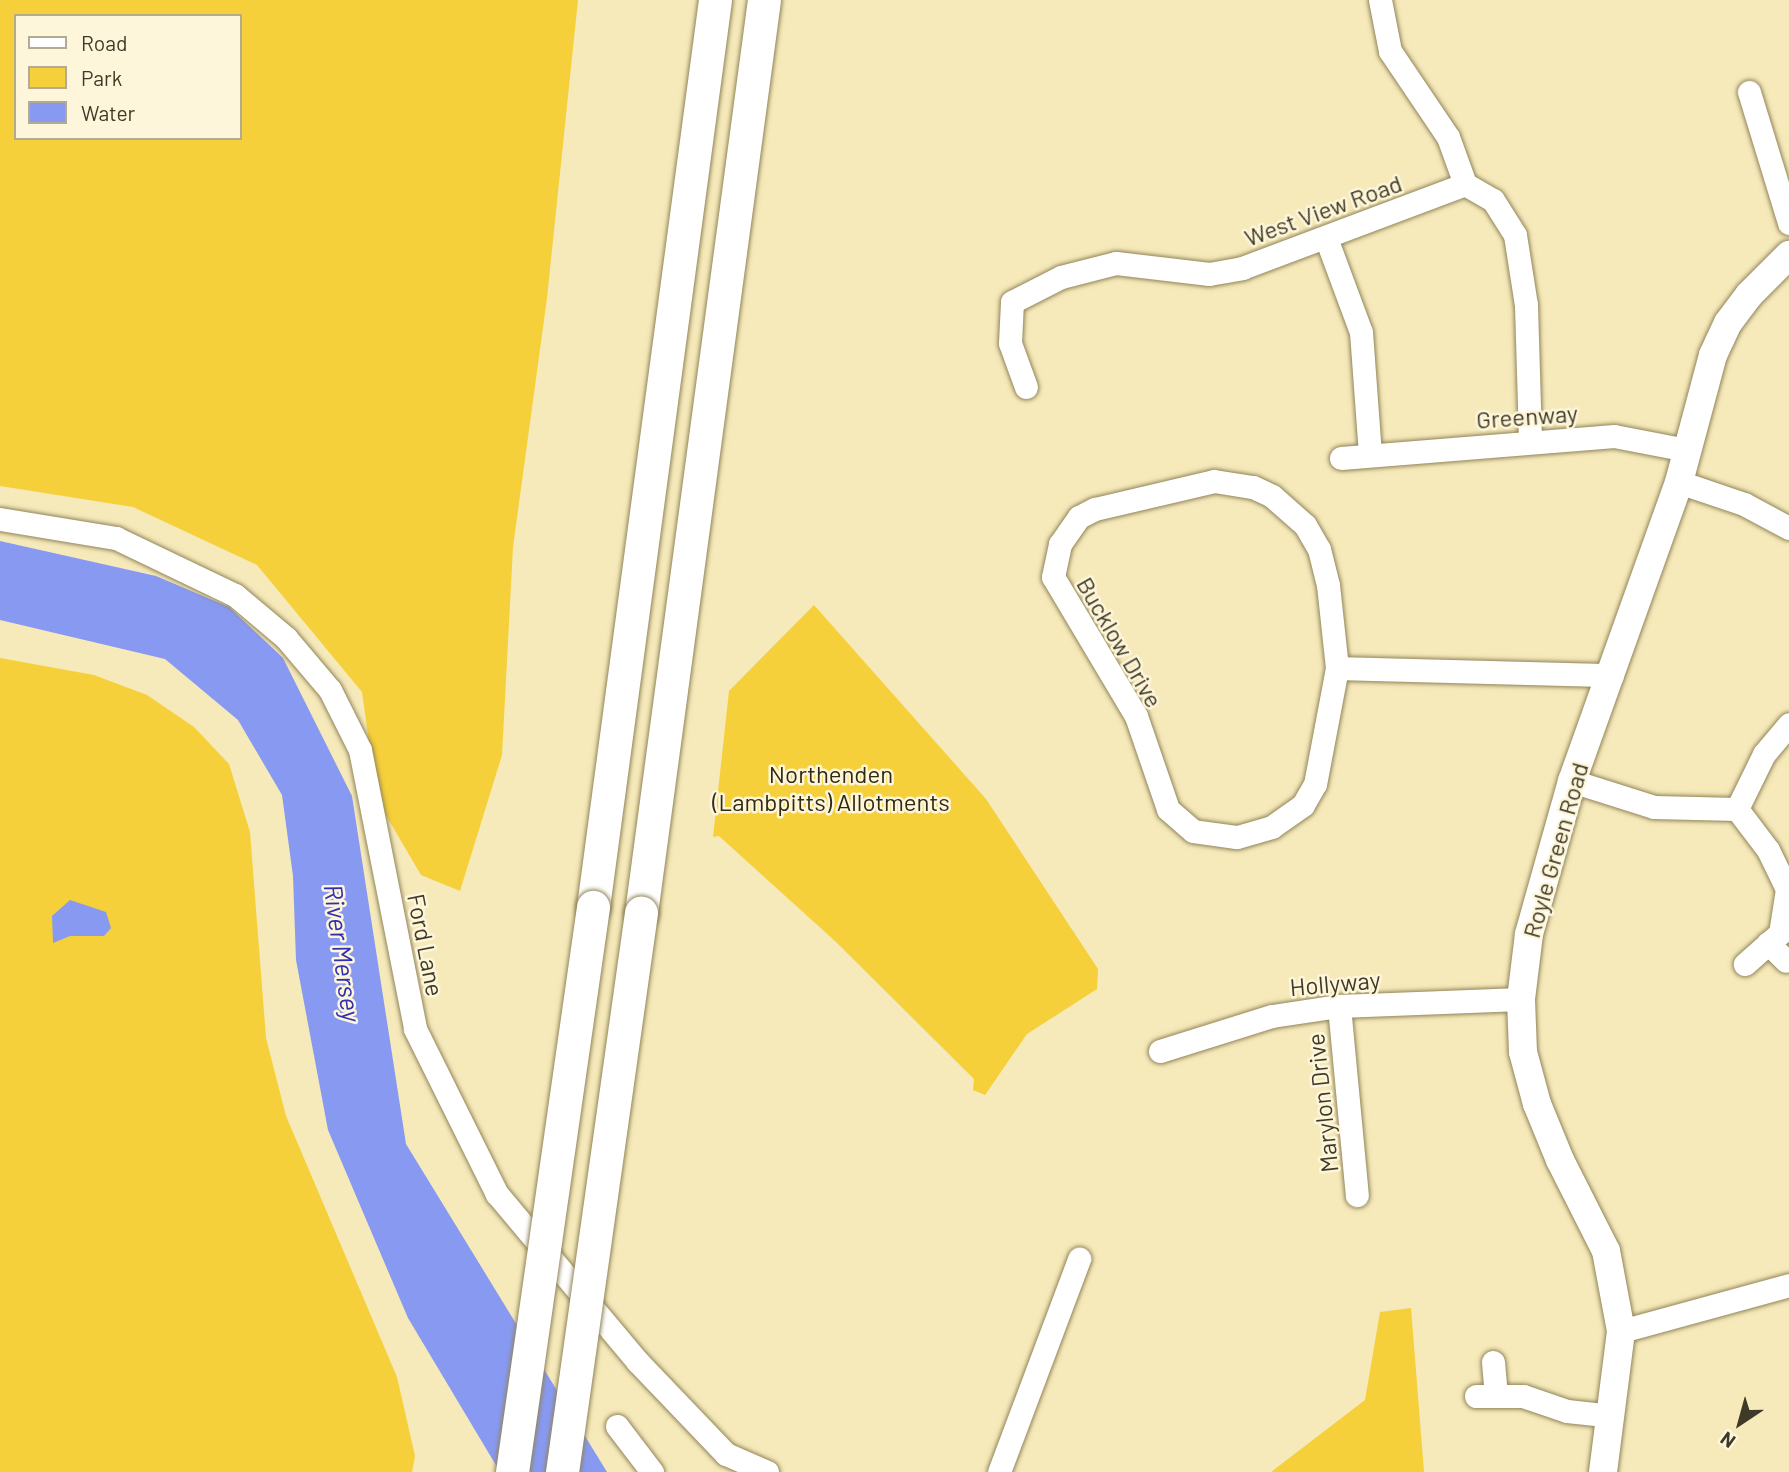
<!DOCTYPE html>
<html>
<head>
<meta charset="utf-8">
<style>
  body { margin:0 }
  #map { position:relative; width:1789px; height:1472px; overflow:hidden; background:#f6e9ba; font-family:Barlow,sans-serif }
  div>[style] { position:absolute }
  .green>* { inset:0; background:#f5d03a }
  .water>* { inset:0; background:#8899f2 }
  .roads { filter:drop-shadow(0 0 2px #918559) drop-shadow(0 0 2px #918559) }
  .minor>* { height:23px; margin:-11.5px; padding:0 11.5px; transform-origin:11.5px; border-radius:11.5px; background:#fff }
  .major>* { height:28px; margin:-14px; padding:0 14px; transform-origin:14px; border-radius:14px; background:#fff }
  .highway>* { height:33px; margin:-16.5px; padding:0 16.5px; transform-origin:16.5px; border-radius:16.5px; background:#fff }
  .bridges { filter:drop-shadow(0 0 2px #918559) drop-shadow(0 0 2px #918559) }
  .highway-bridge>* { height:33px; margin:-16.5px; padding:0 16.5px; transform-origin:16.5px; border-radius:16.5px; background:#fff }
  span { translate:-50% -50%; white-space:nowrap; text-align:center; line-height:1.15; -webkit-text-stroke:5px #fef6da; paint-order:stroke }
  .street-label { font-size:24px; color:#3f3a27 }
  .park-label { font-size:24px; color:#312a12 }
  .water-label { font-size:26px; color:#3230b0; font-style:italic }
  .legend { position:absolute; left:14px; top:14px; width:228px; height:126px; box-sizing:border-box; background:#fef6da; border:2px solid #b2ab92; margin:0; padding:9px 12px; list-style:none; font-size:21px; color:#3f3a27 }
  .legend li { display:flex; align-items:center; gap:14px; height:35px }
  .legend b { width:35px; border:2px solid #b2ab92 }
  .north { position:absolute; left:1705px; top:1388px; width:70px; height:70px; -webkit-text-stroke:5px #fef6da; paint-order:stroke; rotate:216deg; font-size:19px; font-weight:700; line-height:28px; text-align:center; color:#3f3a27 }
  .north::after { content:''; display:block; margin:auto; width:24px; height:32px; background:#3f3a27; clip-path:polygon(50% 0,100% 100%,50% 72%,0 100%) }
</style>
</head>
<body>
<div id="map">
  <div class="green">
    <i style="clip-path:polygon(evenodd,0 0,578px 0,547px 298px,513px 547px,502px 755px,460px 891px,421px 875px,377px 800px,362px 692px,257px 565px,133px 507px,0 486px,0 0,16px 16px,240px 16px,240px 138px,16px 138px,16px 16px)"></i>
    <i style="clip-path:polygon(814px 605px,986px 799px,1098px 969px,1097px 989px,1027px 1034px,985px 1095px,973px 1090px,974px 1079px,835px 941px,719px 836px,713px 837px,729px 691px)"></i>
    <i style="clip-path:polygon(0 658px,94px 675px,147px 695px,194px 727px,229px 764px,250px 832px,266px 1038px,286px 1116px,397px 1377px,415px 1456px,412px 1472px,0 1472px)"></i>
    <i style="clip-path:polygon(1411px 1308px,1424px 1472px,1271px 1472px,1365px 1400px,1380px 1312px)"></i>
  </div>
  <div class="water">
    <i style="clip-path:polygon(0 541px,156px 576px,229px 607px,283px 658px,352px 796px,406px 1144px,607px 1472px,500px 1472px,408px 1318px,328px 1130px,296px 960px,293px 876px,282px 795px,238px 720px,165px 659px,0 620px)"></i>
    <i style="clip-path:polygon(70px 900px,106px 912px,111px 928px,104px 936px,70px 936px,53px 943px,52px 916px)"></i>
  </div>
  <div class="roads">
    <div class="minor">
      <i style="left:1380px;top:0;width:52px;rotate:78.9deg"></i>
      <i style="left:1390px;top:51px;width:104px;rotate:56deg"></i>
      <i style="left:1448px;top:137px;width:50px;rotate:70.1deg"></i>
      <i style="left:1749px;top:92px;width:137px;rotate:73deg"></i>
      <i style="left:1326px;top:238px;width:100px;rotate:69.6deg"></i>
      <i style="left:1361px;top:332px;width:122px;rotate:85.8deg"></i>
      <i style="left:1026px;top:387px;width:47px;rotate:-110deg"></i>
      <i style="left:1010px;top:343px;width:41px;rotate:-87.2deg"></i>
      <i style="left:1012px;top:302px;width:55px;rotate:-27deg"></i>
      <i style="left:1061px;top:277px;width:57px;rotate:-14.3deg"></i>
      <i style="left:1116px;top:263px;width:94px;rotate:6.7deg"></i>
      <i style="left:1209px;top:274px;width:34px;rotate:-10deg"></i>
      <i style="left:1242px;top:268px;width:238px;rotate:-20.6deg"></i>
      <i style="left:1465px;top:184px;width:32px;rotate:30deg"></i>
      <i style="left:1493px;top:200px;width:41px;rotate:57.8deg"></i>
      <i style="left:1515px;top:235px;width:71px;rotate:81.1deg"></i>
      <i style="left:1526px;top:305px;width:136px;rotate:88.3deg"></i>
      <i style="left:1341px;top:458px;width:274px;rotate:-4.6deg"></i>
      <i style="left:1614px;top:436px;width:74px;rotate:10.9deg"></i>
      <i style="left:1214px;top:481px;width:39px;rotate:9deg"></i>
      <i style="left:1253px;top:487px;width:21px;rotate:25deg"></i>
      <i style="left:1272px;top:496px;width:44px;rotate:41.3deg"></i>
      <i style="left:1305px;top:525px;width:28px;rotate:60deg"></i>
      <i style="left:1319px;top:549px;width:37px;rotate:76deg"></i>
      <i style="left:1328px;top:585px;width:83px;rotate:83.8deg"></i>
      <i style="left:1337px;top:668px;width:118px;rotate:100.7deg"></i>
      <i style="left:1315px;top:784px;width:24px;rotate:120deg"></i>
      <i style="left:1303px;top:805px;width:38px;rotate:145deg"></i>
      <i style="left:1272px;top:827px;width:37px;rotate:164deg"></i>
      <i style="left:1236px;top:837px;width:43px;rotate:-172.1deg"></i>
      <i style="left:1193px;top:831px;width:33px;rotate:-139deg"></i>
      <i style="left:1168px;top:809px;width:98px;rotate:-109deg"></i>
      <i style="left:1136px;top:716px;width:162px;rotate:-120.8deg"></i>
      <i style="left:1053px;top:577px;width:34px;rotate:-78deg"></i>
      <i style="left:1060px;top:544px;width:33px;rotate:-55deg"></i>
      <i style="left:1079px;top:517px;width:18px;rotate:-27deg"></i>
      <i style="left:1095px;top:509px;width:122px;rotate:-13.2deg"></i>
      <i style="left:1679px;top:482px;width:69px;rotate:18.7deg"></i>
      <i style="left:1744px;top:504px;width:51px;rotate:28.1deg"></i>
      <i style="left:0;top:519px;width:118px;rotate:9.3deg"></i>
      <i style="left:116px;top:538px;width:132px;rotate:25.6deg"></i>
      <i style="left:235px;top:595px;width:67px;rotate:40.1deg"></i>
      <i style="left:286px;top:638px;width:68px;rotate:49.8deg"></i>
      <i style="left:330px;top:690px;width:67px;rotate:63.4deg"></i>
      <i style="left:360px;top:750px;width:284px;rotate:78.8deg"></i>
      <i style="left:415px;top:1029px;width:184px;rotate:63.6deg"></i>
      <i style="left:497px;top:1194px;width:218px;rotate:50deg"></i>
      <i style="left:637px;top:1361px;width:129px;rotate:46.3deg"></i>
      <i style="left:726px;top:1454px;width:45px;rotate:23.7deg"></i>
      <i style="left:1337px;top:668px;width:275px;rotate:1.5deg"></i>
      <i style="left:1572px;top:781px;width:86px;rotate:17.6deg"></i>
      <i style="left:1654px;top:807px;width:83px;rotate:1.4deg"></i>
      <i style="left:1737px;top:809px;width:51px;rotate:52.9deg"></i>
      <i style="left:1768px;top:850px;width:43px;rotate:64deg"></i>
      <i style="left:1787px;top:889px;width:45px;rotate:99deg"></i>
      <i style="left:1780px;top:933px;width:47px;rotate:138.5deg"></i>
      <i style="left:1737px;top:809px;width:61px;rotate:-63.9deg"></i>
      <i style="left:1764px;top:754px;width:39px;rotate:-50deg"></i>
      <i style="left:1768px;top:943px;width:25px;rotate:45deg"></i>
      <i style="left:1339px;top:1006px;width:190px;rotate:84.6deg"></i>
      <i style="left:1160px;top:1051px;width:117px;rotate:-17.4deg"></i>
      <i style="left:1272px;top:1016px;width:68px;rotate:-8.5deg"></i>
      <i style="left:1339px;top:1006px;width:182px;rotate:-2.2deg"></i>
      <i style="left:1621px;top:1331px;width:174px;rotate:-15.3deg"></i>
      <i style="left:1493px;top:1362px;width:34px;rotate:85deg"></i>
      <i style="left:1476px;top:1396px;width:47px"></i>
      <i style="left:1523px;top:1396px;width:46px;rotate:18.8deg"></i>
      <i style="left:1567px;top:1411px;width:45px;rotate:6.3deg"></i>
      <i style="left:617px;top:1426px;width:58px;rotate:52.7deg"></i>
      <i style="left:999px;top:1472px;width:228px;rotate:-69.4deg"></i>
    </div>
    <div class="major">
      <i style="left:1603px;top:1472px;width:142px;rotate:-82.7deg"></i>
      <i style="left:1621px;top:1331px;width:81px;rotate:-100.6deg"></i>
      <i style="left:1606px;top:1251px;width:102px;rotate:-116.8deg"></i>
      <i style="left:1560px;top:1160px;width:61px;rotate:-112.3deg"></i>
      <i style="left:1537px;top:1104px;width:54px;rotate:-105.1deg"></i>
      <i style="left:1523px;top:1052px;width:53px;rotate:-92.2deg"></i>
      <i style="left:1521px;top:999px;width:65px;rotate:-83deg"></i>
      <i style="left:1529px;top:934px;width:159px;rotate:-74.3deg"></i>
      <i style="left:1572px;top:781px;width:318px;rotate:-70.3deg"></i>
      <i style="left:1679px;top:482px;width:131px;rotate:-75deg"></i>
      <i style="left:1713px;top:355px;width:35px;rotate:-65deg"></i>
      <i style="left:1728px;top:323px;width:35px;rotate:-53deg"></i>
      <i style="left:1749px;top:295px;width:57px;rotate:-45deg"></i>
    </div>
    <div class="highway">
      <i style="left:593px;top:907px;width:915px;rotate:-82.34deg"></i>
      <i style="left:641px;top:913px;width:921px;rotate:-82.33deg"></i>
    </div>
  </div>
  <div class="bridges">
    <div class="highway-bridge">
      <i style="left:512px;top:1472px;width:571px;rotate:-81.84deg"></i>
      <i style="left:562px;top:1472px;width:565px;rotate:-81.96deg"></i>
    </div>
  </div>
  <div class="street-label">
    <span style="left:1323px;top:210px;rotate:-20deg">West View Road</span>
    <span style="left:1527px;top:416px;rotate:-4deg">Greenway</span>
    <span style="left:1120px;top:642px;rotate:60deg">Bucklow Drive</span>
    <span style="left:1555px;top:850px;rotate:-74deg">Royle Green Road</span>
    <span style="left:426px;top:945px;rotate:79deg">Ford Lane</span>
    <span style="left:1335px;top:983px;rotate:-5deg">Hollyway</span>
    <span style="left:1322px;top:1103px;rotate:-96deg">Marylon Drive</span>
  </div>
  <div class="park-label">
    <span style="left:831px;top:788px">Northenden<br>(Lambpitts) Allotments</span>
  </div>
  <div class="water-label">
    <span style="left:343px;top:953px;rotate:82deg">River Mersey</span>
  </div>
  <ul class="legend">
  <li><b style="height:9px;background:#fff"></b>Road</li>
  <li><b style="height:19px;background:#f5d03a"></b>Park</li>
  <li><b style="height:19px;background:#8899f2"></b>Water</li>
  </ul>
  <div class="north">N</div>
</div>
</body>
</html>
